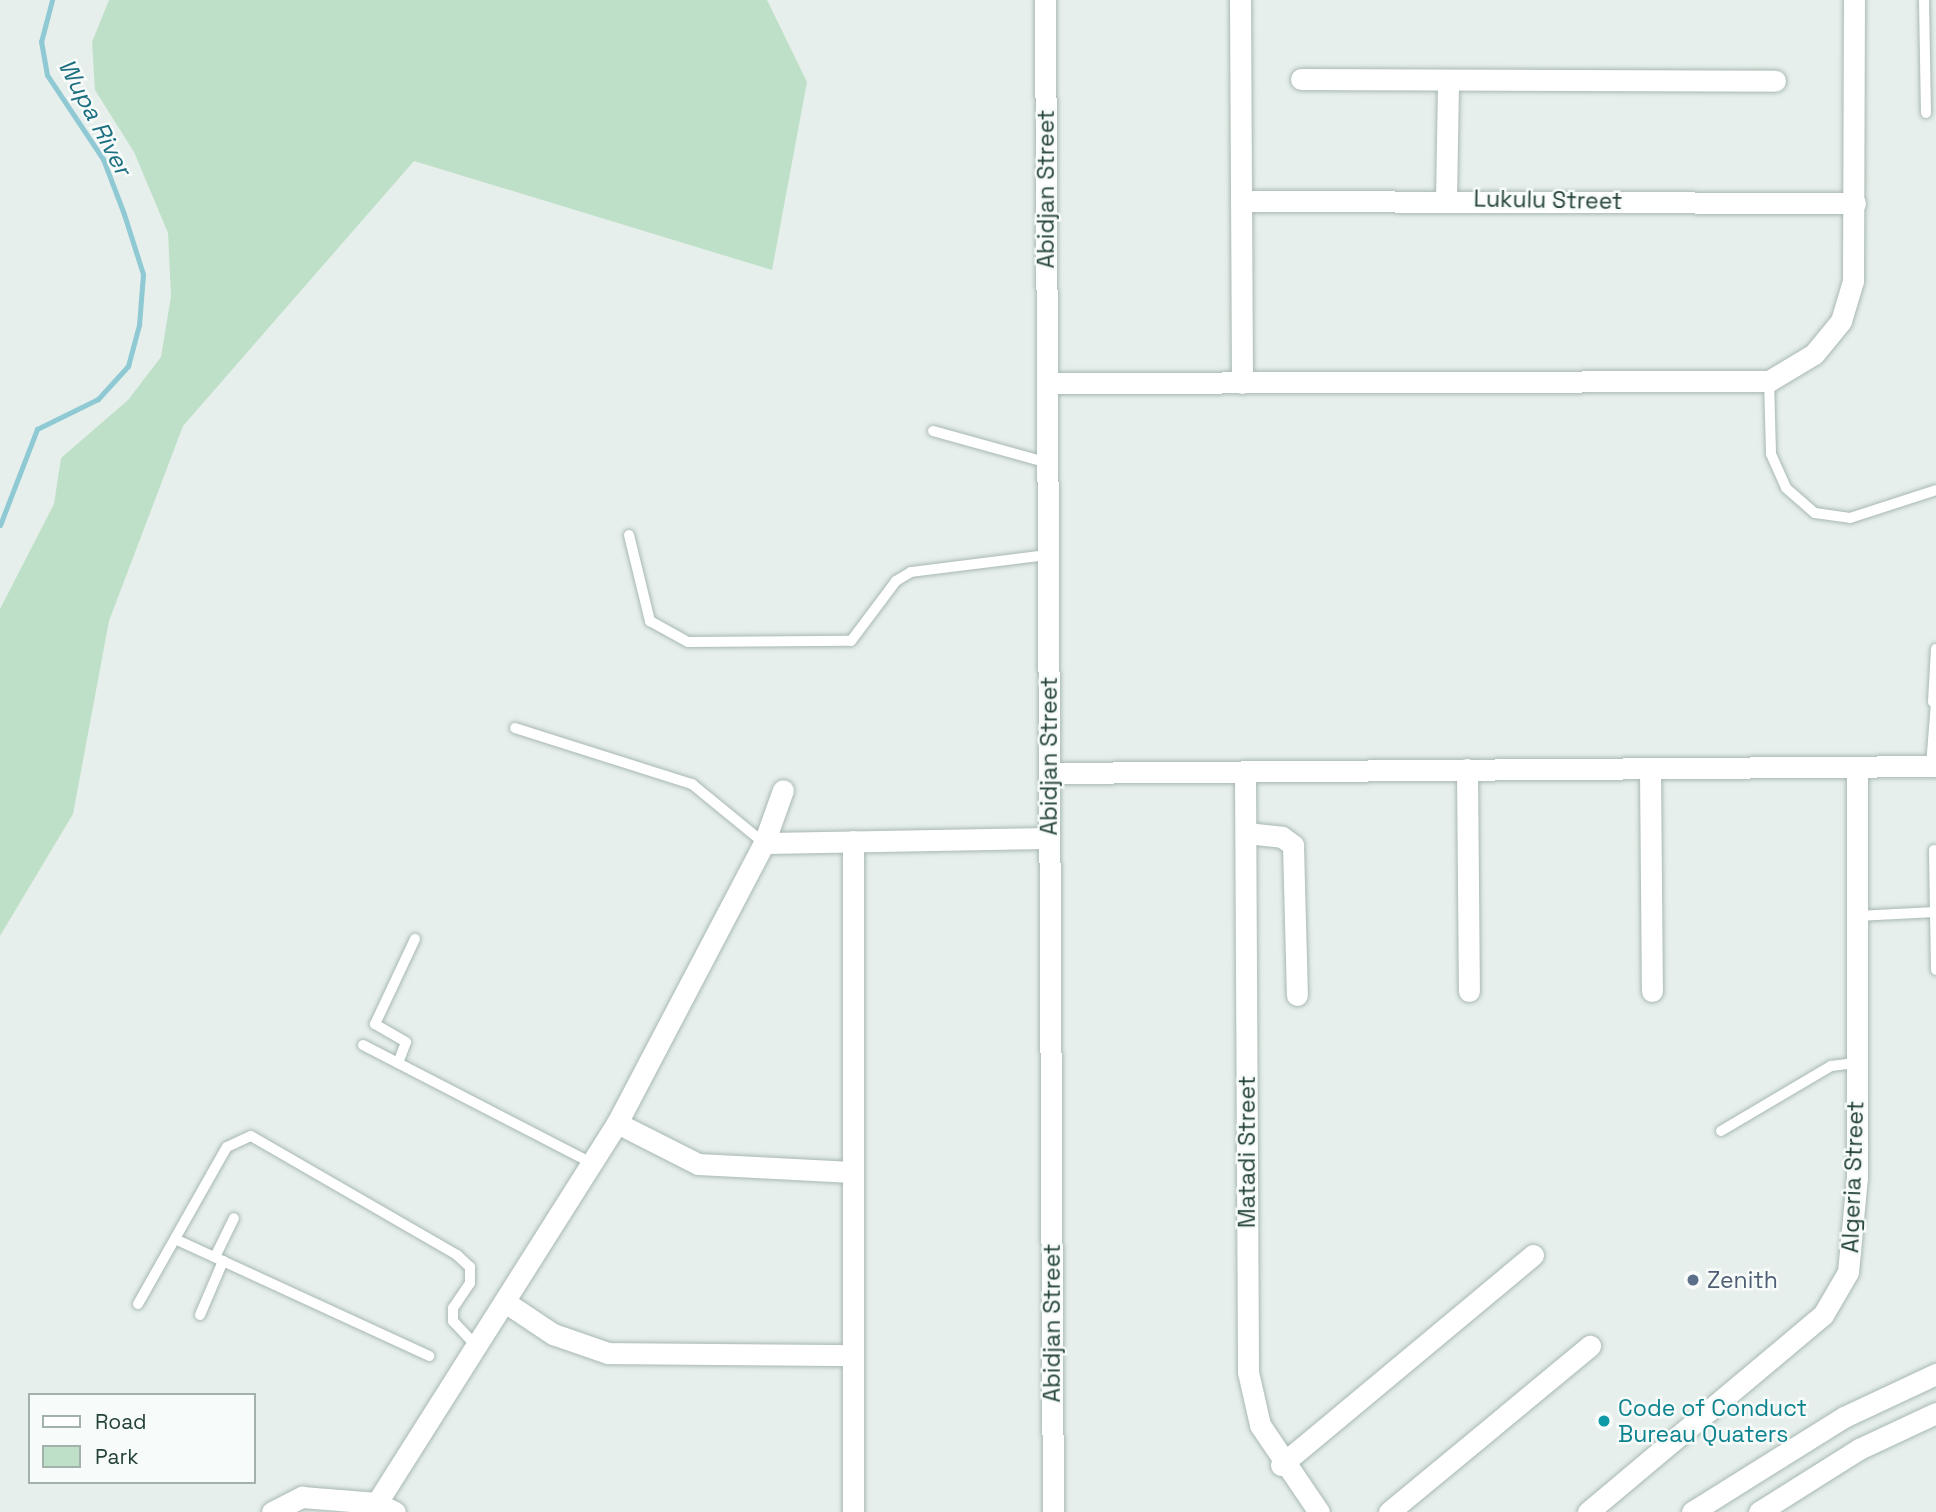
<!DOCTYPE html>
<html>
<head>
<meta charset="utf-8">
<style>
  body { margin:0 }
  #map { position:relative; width:1936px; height:1512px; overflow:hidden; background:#e6efeb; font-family:"Space Grotesk",sans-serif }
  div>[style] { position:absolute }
  .green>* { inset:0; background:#bfe0c8 }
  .stream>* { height:5px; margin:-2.5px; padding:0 2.5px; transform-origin:2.5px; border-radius:2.5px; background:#8ec9d4 }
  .roads { filter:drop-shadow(0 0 2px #a8b8b2) drop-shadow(0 0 2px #a8b8b2) }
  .service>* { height:10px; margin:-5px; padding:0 5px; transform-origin:5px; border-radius:5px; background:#fff }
  .minor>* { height:21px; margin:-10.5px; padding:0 10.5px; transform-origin:10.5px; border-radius:10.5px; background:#fff }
  .secondary>* { height:21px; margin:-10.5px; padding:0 10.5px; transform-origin:10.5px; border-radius:10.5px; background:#fff }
  .dots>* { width:19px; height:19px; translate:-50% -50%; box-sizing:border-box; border:4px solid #f7fbf9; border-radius:50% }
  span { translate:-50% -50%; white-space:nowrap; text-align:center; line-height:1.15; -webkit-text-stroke:5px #f7fbf9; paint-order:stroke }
  .street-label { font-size:23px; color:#24423a }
  .service-label { font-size:23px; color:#4e5e75 }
  .left { translate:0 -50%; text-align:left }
  .culture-label { font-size:23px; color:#0d838f }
  .water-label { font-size:24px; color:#1c6f80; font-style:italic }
  .legend { position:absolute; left:28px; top:1393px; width:228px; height:91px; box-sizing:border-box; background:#f7fbf9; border:2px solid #a3b1ad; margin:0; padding:9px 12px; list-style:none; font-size:21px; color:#24423a }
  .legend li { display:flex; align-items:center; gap:14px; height:35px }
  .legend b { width:35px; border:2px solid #a3b1ad }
</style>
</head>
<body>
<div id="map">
  <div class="green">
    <i style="clip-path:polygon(109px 0,767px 0,807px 82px,772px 270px,414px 161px,183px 426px,109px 621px,73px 814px,0 936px,0 609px,54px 504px,61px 458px,128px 400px,161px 357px,171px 296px,168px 233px,134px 152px,95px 90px,92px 42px)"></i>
  </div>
  <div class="stream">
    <i style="left:0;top:525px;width:103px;rotate:-68.9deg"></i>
    <i style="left:37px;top:429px;width:68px;rotate:-26.2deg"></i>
    <i style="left:98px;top:399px;width:45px;rotate:-47.7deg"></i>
    <i style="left:128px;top:366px;width:42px;rotate:-75deg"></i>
    <i style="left:139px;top:325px;width:51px;rotate:-85.5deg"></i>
    <i style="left:143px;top:274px;width:63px;rotate:-107.6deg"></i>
    <i style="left:124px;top:214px;width:59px;rotate:-110.9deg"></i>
    <i style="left:103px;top:159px;width:101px;rotate:-123.7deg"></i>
    <i style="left:47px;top:75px;width:34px;rotate:-100deg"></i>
    <i style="left:41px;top:42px;width:43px;rotate:-75.3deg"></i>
  </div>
  <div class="roads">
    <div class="service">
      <i style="left:1924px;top:0;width:113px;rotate:89deg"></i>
      <i style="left:1769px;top:381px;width:73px;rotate:88.4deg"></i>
      <i style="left:1771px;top:454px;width:37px;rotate:66deg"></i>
      <i style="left:1786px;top:488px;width:38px;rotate:41deg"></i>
      <i style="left:1815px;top:513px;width:35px;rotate:8deg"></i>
      <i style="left:1850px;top:518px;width:90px;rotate:-18deg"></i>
      <i style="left:933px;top:431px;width:119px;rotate:15.5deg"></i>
      <i style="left:629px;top:535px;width:89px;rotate:76.3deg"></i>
      <i style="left:650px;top:621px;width:43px;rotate:28.9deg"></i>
      <i style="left:688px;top:642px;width:163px;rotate:-0.4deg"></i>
      <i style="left:851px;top:641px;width:75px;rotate:-53.1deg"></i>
      <i style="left:896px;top:581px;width:17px;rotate:-31deg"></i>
      <i style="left:911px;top:572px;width:138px;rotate:-7.1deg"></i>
      <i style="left:1933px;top:702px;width:53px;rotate:-86.8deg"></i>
      <i style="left:515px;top:728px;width:186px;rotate:17.6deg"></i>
      <i style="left:692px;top:784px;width:93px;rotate:39.3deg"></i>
      <i style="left:1931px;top:766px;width:64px;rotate:-85.5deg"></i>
      <i style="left:1934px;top:850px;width:62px;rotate:89.1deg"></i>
      <i style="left:1857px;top:916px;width:78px;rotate:-2.9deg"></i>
      <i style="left:1935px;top:912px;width:58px;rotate:89deg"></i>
      <i style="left:363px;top:1045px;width:258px;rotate:27.3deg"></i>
      <i style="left:398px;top:1063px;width:22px;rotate:-69deg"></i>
      <i style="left:406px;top:1042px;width:36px;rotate:-150deg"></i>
      <i style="left:375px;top:1024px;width:94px;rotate:-64.8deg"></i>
      <i style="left:1721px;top:1131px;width:128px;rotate:-30.6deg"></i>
      <i style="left:1831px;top:1066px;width:26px;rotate:-7deg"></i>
      <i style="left:175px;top:1239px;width:280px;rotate:24.7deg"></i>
      <i style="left:215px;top:1257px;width:43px;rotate:-64deg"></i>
      <i style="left:138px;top:1304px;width:180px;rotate:-60.5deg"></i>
      <i style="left:227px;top:1147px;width:26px;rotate:-25deg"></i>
      <i style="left:251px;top:1136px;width:238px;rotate:30deg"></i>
      <i style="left:457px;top:1255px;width:18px;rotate:43deg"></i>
      <i style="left:470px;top:1267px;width:16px;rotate:90deg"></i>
      <i style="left:470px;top:1283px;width:30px;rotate:124deg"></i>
      <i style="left:453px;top:1308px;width:13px;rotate:90deg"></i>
      <i style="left:453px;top:1321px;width:35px;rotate:47deg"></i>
      <i style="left:200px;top:1315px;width:59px;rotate:-66.9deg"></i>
    </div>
    <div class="minor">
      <i style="left:1045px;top:0;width:1512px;rotate:89.7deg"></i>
      <i style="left:1240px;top:0;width:383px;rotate:89.7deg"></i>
      <i style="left:1301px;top:79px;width:474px;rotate:0.2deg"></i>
      <i style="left:1446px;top:200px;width:118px;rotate:-89deg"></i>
      <i style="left:1241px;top:201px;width:614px;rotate:0.19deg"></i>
      <i style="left:1047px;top:383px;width:722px;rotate:-0.16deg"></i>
      <i style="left:1769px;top:381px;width:52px;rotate:-31deg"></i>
      <i style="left:1814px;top:354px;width:43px;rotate:-50.7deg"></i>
      <i style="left:1841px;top:321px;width:42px;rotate:-73.3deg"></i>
      <i style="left:1853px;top:281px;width:281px;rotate:-89.8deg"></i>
      <i style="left:1467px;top:769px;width:222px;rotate:89.5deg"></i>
      <i style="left:1650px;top:770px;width:221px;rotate:89.5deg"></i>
      <i style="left:1245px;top:772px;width:600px;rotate:89.71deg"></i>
      <i style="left:1248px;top:1372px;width:54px;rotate:77.2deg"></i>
      <i style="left:1260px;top:1425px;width:105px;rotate:55.9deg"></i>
      <i style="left:1050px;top:773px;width:886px;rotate:-0.45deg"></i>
      <i style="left:1246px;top:833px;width:36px;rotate:6deg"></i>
      <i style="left:1282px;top:837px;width:14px;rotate:36deg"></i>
      <i style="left:1293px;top:845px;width:150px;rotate:88.5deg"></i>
      <i style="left:764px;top:843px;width:285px;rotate:-1deg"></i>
      <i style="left:617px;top:1123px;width:91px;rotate:26.8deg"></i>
      <i style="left:698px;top:1164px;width:154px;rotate:3deg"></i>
      <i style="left:505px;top:1302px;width:58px;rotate:33.7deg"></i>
      <i style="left:553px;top:1334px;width:58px;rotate:19.1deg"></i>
      <i style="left:608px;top:1353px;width:244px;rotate:0.5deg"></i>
      <i style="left:1281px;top:1465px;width:328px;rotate:-39.8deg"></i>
      <i style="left:272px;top:1512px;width:34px;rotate:-27deg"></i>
      <i style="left:302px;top:1497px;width:75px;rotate:4.6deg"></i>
      <i style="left:377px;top:1503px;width:20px;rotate:27deg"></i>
      <i style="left:371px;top:1512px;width:460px;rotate:-57.7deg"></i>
      <i style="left:617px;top:1123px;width:316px;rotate:-62.3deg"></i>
      <i style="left:764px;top:843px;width:56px;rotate:-70.3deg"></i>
      <i style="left:853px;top:1512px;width:671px;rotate:-90deg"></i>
      <i style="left:1389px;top:1512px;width:261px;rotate:-39.6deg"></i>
      <i style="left:1588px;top:1512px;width:307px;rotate:-40deg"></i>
      <i style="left:1823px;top:1315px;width:50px;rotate:-59.8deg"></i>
      <i style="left:1848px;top:1272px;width:95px;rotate:-84.6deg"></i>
      <i style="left:1857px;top:1177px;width:410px;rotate:-90deg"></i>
    </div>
    <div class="secondary">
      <i style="left:1692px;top:1512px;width:179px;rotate:-32deg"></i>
      <i style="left:1844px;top:1417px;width:102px;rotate:-25.1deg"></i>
      <i style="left:1759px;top:1512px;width:118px;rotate:-32.2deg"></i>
      <i style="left:1859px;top:1449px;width:85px;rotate:-25.1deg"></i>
    </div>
  </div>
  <div class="dots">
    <i style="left:1693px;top:1280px;background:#5c6f8a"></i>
    <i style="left:1604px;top:1421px;background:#0f9aa8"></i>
  </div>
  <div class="street-label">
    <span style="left:1046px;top:189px;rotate:-90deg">Abidjan Street</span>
    <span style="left:1548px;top:200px;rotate:1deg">Lukulu Street</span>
    <span style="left:1049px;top:756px;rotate:-90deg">Abidjan Street</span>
    <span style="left:1247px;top:1152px;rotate:-90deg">Matadi Street</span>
    <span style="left:1853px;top:1177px;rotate:-88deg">Algeria Street</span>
    <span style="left:1052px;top:1323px;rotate:-90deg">Abidjan Street</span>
  </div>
  <div class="service-label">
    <span class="left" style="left:1707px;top:1280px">Zenith</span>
  </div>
  <div class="culture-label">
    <span class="left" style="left:1618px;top:1421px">Code of Conduct<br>Bureau Quaters</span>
  </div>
  <div class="water-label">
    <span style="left:95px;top:117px;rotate:62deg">Wupa River</span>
  </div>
  <ul class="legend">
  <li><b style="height:9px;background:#fff"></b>Road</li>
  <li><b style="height:19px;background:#bfe0c8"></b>Park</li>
  </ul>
</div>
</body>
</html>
